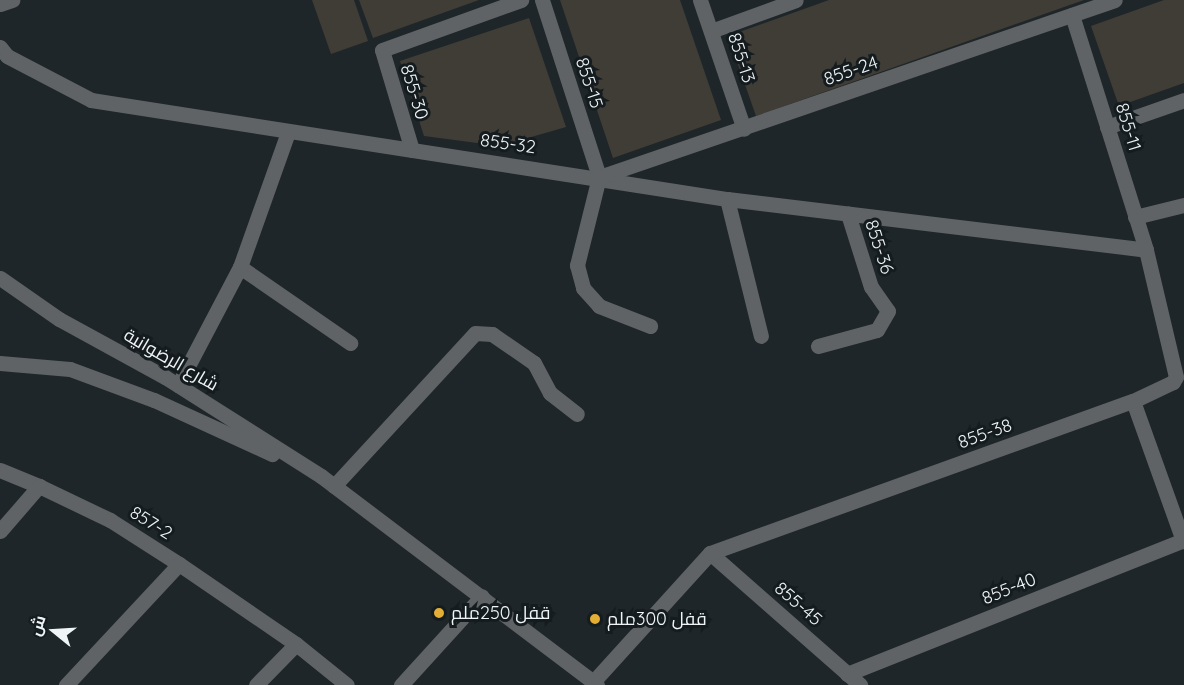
<!DOCTYPE html>
<html>
<head>
<meta charset="utf-8">
<style>
  body { margin:0 }
  #map { position:relative; width:1184px; height:685px; overflow:hidden; background:#1e2629; font-family:Quicksand,Cairo,sans-serif }
  div>[style] { position:absolute }
  .building>* { inset:0; background:#403d36 }
  .minor>* { height:15px; margin:-7.5px; padding:0 7.5px; transform-origin:7.5px; border-radius:7.5px; background:#5f6365 }
  .dots>* { width:16px; height:16px; translate:-50% -50%; box-sizing:border-box; border:3px solid #151c1f; border-radius:50% }
  span { translate:-50% -50%; white-space:nowrap; text-align:center; line-height:1.15; -webkit-text-stroke:6px #151c1f; paint-order:stroke }
  .street-label { font-size:18px; color:#eff4f6 }
  .poi-label { font-size:18px; color:#eff4f6 }
  .left { translate:0 -50%; text-align:left }
  .north { position:absolute; left:24px; top:601px; width:60px; height:60px; -webkit-text-stroke:4px #151c1f; paint-order:stroke; rotate:288deg; font-size:16px; font-weight:700; line-height:24px; text-align:center; color:#eff4f6 }
  .north::after { content:''; display:block; margin:auto; width:21px; height:27px; background:#eff4f6; clip-path:polygon(50% 0,100% 100%,50% 72%,0 100%) }
</style>
</head>
<body>
<div id="map">
  <div class="building">
    <i style="clip-path:polygon(312px 0,354px 0,368px 41px,331px 54px)"></i>
    <i style="clip-path:polygon(359px 0,479px 0,373px 38px)"></i>
    <i style="clip-path:polygon(560px 0,680px 0,721px 120px,613px 158px)"></i>
    <i style="clip-path:polygon(829px 0,1084px 0,756px 116px,728px 36px)"></i>
    <i style="clip-path:polygon(1164px 0,1184px 0,1184px 83px,1119px 106px,1091px 26px)"></i>
    <i style="clip-path:polygon(529px 18px,566px 127px,500px 146px,424px 136px,400px 61px)"></i>
  </div>
  <div class="minor">
    <i style="left:542px;top:0;width:186px;rotate:72.1deg"></i>
    <i style="left:700px;top:0;width:136px;rotate:71.2deg"></i>
    <i style="left:0;top:4px;width:13px;rotate:-18deg"></i>
    <i style="left:1072px;top:15px;width:246px;rotate:72.5deg"></i>
    <i style="left:1146px;top:250px;width:130px;rotate:76.7deg"></i>
    <i style="left:1176px;top:377px;width:6px;rotate:121deg"></i>
    <i style="left:1173px;top:382px;width:44px;rotate:154.6deg"></i>
    <i style="left:711px;top:31px;width:90px;rotate:-20deg"></i>
    <i style="left:0;top:47px;width:11px;rotate:52deg"></i>
    <i style="left:7px;top:56px;width:95px;rotate:27.6deg"></i>
    <i style="left:91px;top:100px;width:644px;rotate:8.85deg"></i>
    <i style="left:727px;top:199px;width:422px;rotate:6.9deg"></i>
    <i style="left:1107px;top:127px;width:82px;rotate:-19.3deg"></i>
    <i style="left:412px;top:150px;width:104px;rotate:-106.7deg"></i>
    <i style="left:382px;top:50px;width:148px;rotate:-19.8deg"></i>
    <i style="left:602px;top:176px;width:542px;rotate:-18.94deg"></i>
    <i style="left:599px;top:177px;width:91px;rotate:104deg"></i>
    <i style="left:577px;top:265px;width:24px;rotate:75deg"></i>
    <i style="left:583px;top:288px;width:24px;rotate:48deg"></i>
    <i style="left:599px;top:306px;width:55px;rotate:21.4deg"></i>
    <i style="left:727px;top:199px;width:141px;rotate:76.1deg"></i>
    <i style="left:1135px;top:217px;width:50px;rotate:-13.8deg"></i>
    <i style="left:240px;top:267px;width:134px;rotate:34.6deg"></i>
    <i style="left:0;top:278px;width:72px;rotate:34.8deg"></i>
    <i style="left:59px;top:319px;width:121px;rotate:28.7deg"></i>
    <i style="left:165px;top:377px;width:185px;rotate:32.4deg"></i>
    <i style="left:321px;top:476px;width:346px;rotate:37.1deg"></i>
    <i style="left:818px;top:346px;width:61px;rotate:-15.2deg"></i>
    <i style="left:877px;top:330px;width:22px;rotate:-60deg"></i>
    <i style="left:888px;top:311px;width:29px;rotate:-125deg"></i>
    <i style="left:871px;top:287px;width:77px;rotate:-107.5deg"></i>
    <i style="left:0;top:363px;width:70px;rotate:4.9deg"></i>
    <i style="left:70px;top:369px;width:90px;rotate:20.3deg"></i>
    <i style="left:154px;top:400px;width:130px;rotate:24.6deg"></i>
    <i style="left:178px;top:385px;width:133px;rotate:-62.3deg"></i>
    <i style="left:240px;top:267px;width:143px;rotate:-70.4deg"></i>
    <i style="left:0;top:470px;width:42px;rotate:22.3deg"></i>
    <i style="left:334px;top:486px;width:208px;rotate:-47.3deg"></i>
    <i style="left:475px;top:333px;width:17px;rotate:3deg"></i>
    <i style="left:492px;top:334px;width:51px;rotate:34.6deg"></i>
    <i style="left:534px;top:363px;width:34px;rotate:62deg"></i>
    <i style="left:550px;top:393px;width:34px;rotate:38deg"></i>
    <i style="left:0;top:531px;width:60px;rotate:-49.1deg"></i>
    <i style="left:39px;top:486px;width:79px;rotate:25.6deg"></i>
    <i style="left:110px;top:520px;width:82px;rotate:32.5deg"></i>
    <i style="left:179px;top:564px;width:166px;rotate:133deg"></i>
    <i style="left:710px;top:553px;width:200px;rotate:41.3deg"></i>
    <i style="left:179px;top:564px;width:142px;rotate:34.4deg"></i>
    <i style="left:847px;top:674px;width:363px;rotate:-21.7deg"></i>
    <i style="left:593px;top:682px;width:174px;rotate:-47.8deg"></i>
    <i style="left:710px;top:553px;width:449px;rotate:-19.8deg"></i>
    <i style="left:1133px;top:401px;width:149px;rotate:70.3deg"></i>
    <i style="left:256px;top:685px;width:57px;rotate:-45.7deg"></i>
    <i style="left:296px;top:644px;width:65px;rotate:38.8deg"></i>
    <i style="left:401px;top:685px;width:120px;rotate:-47.7deg"></i>
  </div>
  <div class="dots">
    <i style="left:439px;top:613px;background:#e3ae35"></i>
    <i style="left:595px;top:619px;background:#e3ae35"></i>
  </div>
  <div class="street-label">
    <span style="left:741px;top:58px;rotate:72deg">855-13</span>
    <span style="left:851px;top:71px;rotate:-19deg">855-24</span>
    <span style="left:589px;top:83px;rotate:72deg">855-15</span>
    <span style="left:414px;top:92px;rotate:73deg">855-30</span>
    <span style="left:1128px;top:127px;rotate:73deg">855-11</span>
    <span style="left:508px;top:144px;rotate:8deg">855-32</span>
    <span style="left:879px;top:247px;rotate:72deg">855-36</span>
    <span style="left:171px;top:360px;rotate:30deg">شارع الرضوانية</span>
    <span style="left:985px;top:434px;rotate:-20deg">855-38</span>
    <span style="left:151px;top:523px;rotate:32deg">857-2</span>
    <span style="left:1009px;top:589px;rotate:-22deg">855-40</span>
    <span style="left:798px;top:604px;rotate:41deg">855-45</span>
  </div>
  <div class="poi-label">
    <span class="left" style="left:451px;top:613px">قفل 250ملم</span>
    <span class="left" style="left:607px;top:619px">قفل 300ملم</span>
  </div>
  <div class="north">ش</div>
</div>
</body>
</html>
